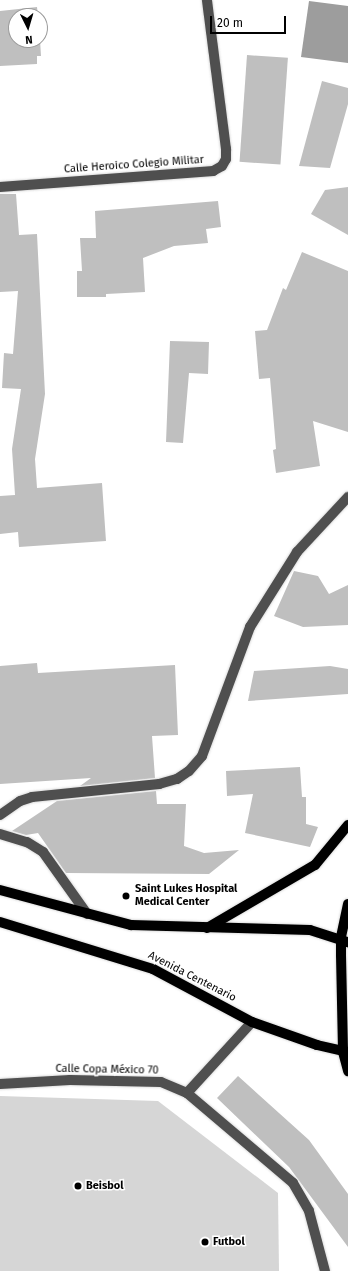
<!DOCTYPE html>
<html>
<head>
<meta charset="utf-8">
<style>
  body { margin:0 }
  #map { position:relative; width:348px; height:1271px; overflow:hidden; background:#fff; font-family:"Fira Sans",sans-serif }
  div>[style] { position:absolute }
  .green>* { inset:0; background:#d6d6d6 }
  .water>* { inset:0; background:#9d9d9d }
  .building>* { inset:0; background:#bfbfbf; transform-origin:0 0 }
  .roads { filter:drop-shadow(0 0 1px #dbdbdb) drop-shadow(0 0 1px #dbdbdb) }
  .minor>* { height:10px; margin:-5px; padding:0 5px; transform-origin:5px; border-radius:5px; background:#4f4f4f }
  .major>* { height:10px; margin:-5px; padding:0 5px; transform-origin:5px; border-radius:5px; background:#000 }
  .dots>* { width:11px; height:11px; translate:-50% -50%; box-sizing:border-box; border:2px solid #fff; border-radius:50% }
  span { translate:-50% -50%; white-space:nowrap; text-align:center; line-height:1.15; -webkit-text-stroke:3px #fff; paint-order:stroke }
  .street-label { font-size:11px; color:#000 }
  .poi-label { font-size:11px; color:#000; font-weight:700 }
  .left { translate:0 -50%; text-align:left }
  .north { position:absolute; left:8px; top:8px; width:40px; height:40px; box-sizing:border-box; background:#fff; border:1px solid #999; border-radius:50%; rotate:175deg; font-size:11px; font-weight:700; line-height:16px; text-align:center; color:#000 }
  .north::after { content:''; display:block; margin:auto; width:14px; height:18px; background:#000; clip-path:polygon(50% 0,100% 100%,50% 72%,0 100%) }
  .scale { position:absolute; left:210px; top:16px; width:76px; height:18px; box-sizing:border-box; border:2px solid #000; border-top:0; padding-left:5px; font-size:12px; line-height:14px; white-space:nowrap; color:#000; -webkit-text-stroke:3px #fff; paint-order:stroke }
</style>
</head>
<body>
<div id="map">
  <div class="green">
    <i style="clip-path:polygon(0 1096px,158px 1101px,278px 1193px,279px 1271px,0 1271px)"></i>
  </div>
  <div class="water">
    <i style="clip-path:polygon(309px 1px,348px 6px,348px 63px,301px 57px)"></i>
  </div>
  <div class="building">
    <i style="clip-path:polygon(37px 7px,38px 16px,16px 16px,16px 40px,40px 40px,41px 56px,37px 56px,37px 64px,0 66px,0 11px)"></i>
    <i style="left:247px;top:55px;width:41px;height:107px;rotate:4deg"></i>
    <i style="clip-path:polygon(322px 81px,348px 88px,348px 104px,330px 168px,299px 166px)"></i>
    <i style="clip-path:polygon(348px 187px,348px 235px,311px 214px,325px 190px)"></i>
    <i style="clip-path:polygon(0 194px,16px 194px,19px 235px,37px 234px,45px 394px,35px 459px,37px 488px,102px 483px,106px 541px,19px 547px,18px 532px,0 534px,0 496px,15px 495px,12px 449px,21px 389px,2px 388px,4px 353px,13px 354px,18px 291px,0 292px)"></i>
    <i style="clip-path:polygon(218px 201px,221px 227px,206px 229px,208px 243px,174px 246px,143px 258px,145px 292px,106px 294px,106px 297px,77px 297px,77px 271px,82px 271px,80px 238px,96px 238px,95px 211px)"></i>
    <i style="clip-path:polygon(302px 252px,348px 271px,348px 432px,313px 421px,320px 466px,276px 473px,273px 450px,276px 449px,270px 378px,259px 379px,255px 331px,267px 330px,283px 288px,286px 290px)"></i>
    <i style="clip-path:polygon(170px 341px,209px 342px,208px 374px,189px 373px,183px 443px,166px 442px)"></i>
    <i style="clip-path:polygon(294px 571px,318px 576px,329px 594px,348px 585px,348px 625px,303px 627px,274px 616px)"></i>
    <i style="clip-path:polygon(37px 663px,38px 673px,175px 665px,178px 735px,152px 736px,155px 778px,80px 786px,91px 778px,0 784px,0 666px)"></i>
    <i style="clip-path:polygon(330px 666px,348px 669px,348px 694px,248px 701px,254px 671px)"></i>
    <i style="clip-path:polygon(300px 767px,302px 797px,306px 797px,306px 824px,318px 827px,310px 847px,245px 833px,253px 794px,227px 796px,226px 771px)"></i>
    <i style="clip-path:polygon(156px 791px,157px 804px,186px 804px,184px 846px,204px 853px,239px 850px,209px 874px,66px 873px,38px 833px,26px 835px,12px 831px,57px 801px)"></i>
    <i style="clip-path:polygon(238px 1076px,309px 1140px,348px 1194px,348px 1247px,289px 1167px,217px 1098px)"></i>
  </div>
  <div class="roads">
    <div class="minor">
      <i style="left:0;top:187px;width:214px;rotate:-4.3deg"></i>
      <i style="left:213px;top:171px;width:10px;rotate:-29deg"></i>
      <i style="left:222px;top:166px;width:8px;rotate:-60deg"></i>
      <i style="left:226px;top:159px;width:10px;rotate:-90deg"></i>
      <i style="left:226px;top:149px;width:150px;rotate:-97.3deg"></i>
      <i style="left:0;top:815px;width:24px;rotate:-35deg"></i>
      <i style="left:20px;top:801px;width:13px;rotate:-18deg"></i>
      <i style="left:32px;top:797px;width:128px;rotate:-5.8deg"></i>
      <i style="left:159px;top:784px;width:19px;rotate:-16deg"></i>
      <i style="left:177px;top:779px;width:14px;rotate:-34deg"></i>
      <i style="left:189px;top:771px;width:20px;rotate:-49deg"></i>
      <i style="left:202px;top:756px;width:138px;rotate:-69.6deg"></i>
      <i style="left:250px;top:627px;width:89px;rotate:-57.9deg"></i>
      <i style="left:297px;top:552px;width:75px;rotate:-47.2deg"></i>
      <i style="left:0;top:834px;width:28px;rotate:17deg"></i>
      <i style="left:27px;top:842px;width:19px;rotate:32deg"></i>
      <i style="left:43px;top:852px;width:76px;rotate:54.6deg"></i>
      <i style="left:0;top:1084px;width:70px;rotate:-3.3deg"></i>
      <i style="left:70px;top:1080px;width:91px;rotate:1.3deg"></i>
      <i style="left:161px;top:1082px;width:28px;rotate:23deg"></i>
      <i style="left:187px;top:1093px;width:96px;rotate:-47.5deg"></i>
      <i style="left:187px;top:1093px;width:139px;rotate:40.3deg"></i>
      <i style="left:293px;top:1183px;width:32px;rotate:60deg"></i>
      <i style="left:309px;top:1211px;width:62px;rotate:75.1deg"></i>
    </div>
    <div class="major">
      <i style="left:0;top:890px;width:136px;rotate:15deg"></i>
      <i style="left:131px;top:925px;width:179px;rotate:1.6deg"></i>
      <i style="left:310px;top:930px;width:40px;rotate:18deg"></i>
      <i style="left:348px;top:904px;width:35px;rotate:102deg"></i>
      <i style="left:341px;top:938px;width:17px;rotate:90deg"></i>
      <i style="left:341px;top:955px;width:97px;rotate:88.8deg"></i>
      <i style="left:343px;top:1052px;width:20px;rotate:75deg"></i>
      <i style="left:0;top:922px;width:160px;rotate:17.1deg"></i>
      <i style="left:153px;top:969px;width:112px;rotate:28.2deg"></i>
      <i style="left:252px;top:1022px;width:69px;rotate:19.5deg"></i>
      <i style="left:317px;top:1045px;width:32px;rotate:13deg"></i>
      <i style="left:207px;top:928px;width:125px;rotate:-30.3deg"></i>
      <i style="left:315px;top:865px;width:52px;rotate:-50.5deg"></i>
    </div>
  </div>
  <div class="dots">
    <i style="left:126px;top:896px;background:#000"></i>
    <i style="left:78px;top:1186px;background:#000"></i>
    <i style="left:205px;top:1242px;background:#000"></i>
  </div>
  <div class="street-label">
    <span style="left:134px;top:165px;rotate:-4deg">Calle Heroico Colegio Militar</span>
    <span style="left:192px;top:977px;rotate:27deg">Avenida Centenario</span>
    <span style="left:107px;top:1070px;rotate:1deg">Calle Copa México 70</span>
  </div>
  <div class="poi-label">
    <span class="left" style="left:135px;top:896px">Saint Lukes Hospital<br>Medical Center</span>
    <span class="left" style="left:86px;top:1186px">Beisbol</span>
    <span class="left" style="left:213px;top:1242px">Futbol</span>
  </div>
  <div class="north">N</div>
  <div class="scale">20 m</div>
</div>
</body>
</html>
